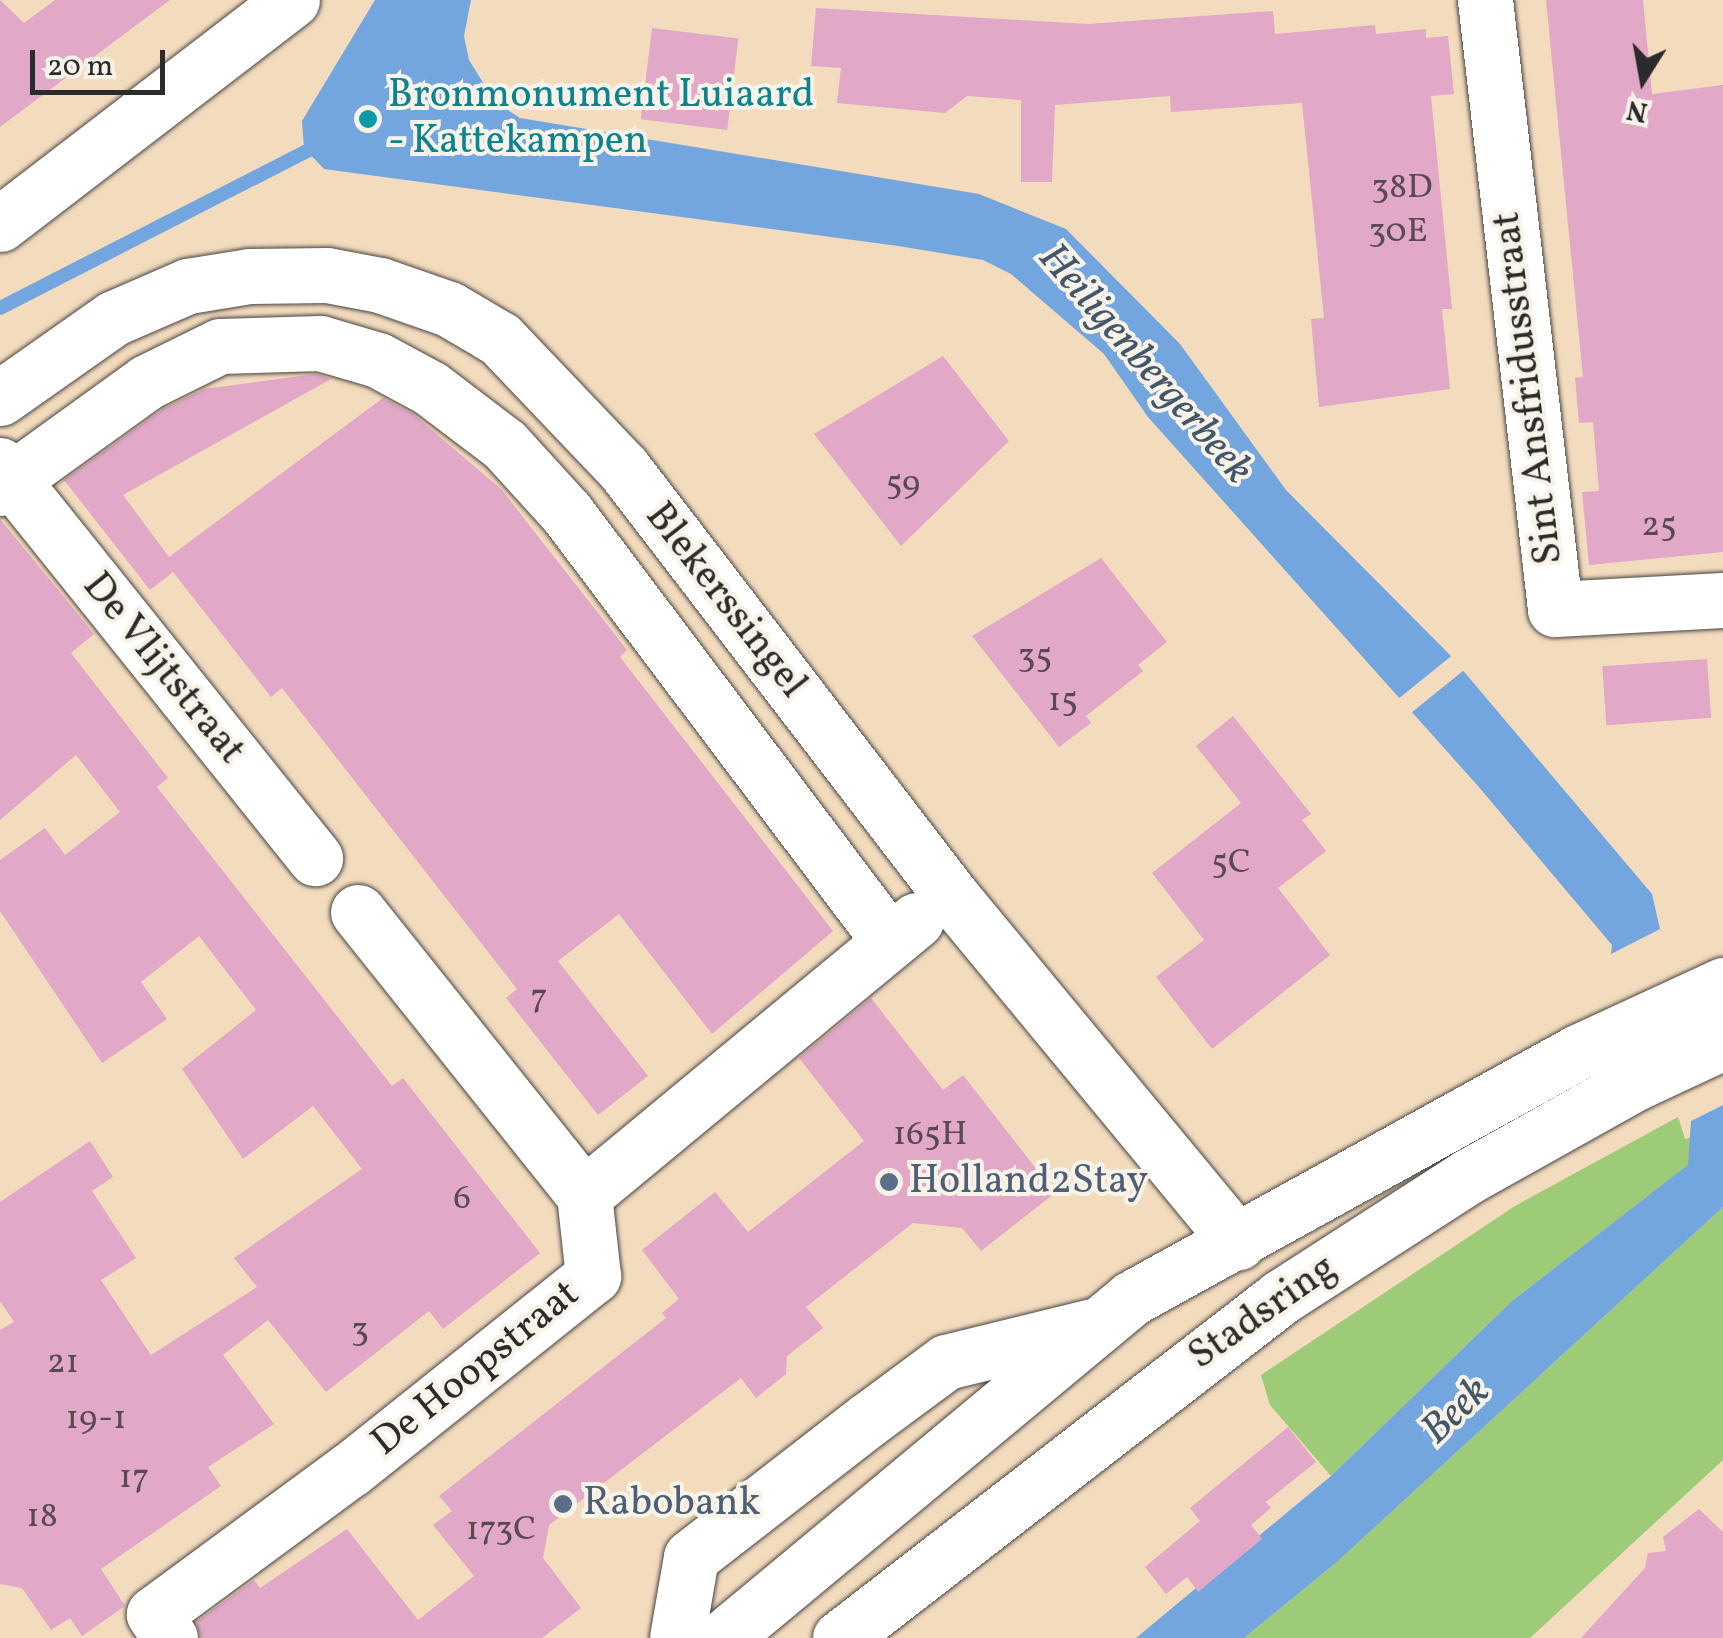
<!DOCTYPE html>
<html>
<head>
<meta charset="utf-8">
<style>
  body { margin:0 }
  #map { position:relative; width:1723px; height:1638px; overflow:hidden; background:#f3dbbe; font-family:Vollkorn,serif }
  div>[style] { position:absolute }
  .green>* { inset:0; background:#9ecb78 }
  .water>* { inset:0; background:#73a5de }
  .pier>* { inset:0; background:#f3dbbe; transform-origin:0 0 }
  .stream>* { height:14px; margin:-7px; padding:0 7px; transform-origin:7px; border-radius:7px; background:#73a5de }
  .building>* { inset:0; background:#e2a8c8; transform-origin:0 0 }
  .roads { filter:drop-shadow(0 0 2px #494541) drop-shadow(0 0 2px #494541) }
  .minor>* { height:55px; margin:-27.5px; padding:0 27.5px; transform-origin:27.5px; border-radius:27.5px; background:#fff }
  .major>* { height:55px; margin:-27.5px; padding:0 27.5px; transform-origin:27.5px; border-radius:27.5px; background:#fff }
  .dots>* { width:28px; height:28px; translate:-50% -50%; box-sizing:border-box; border:5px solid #f7f3e8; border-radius:50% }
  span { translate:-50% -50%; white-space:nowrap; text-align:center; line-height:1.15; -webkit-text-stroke:8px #f7f3e8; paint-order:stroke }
  .number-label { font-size:35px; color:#594a52 }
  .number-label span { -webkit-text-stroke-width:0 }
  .culture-label { font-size:40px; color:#0d838f }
  .left { translate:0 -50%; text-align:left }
  .street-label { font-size:40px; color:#2b2b2b }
  .service-label { font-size:40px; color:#4e5e75 }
  .water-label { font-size:42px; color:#44566a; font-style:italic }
  .north { position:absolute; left:1593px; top:30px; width:100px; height:100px; -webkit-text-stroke:8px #f7f3e8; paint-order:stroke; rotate:191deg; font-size:28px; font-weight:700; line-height:40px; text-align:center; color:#2b2b2b }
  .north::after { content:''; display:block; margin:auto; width:35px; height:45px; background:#2b2b2b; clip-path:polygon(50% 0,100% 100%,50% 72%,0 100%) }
  .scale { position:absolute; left:30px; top:50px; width:135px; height:45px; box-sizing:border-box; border:5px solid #2b2b2b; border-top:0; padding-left:12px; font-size:30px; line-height:35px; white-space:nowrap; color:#2b2b2b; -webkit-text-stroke:8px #f7f3e8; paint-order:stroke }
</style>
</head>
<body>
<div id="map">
  <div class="green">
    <i style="clip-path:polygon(1678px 1117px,1685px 1139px,1693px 1137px,1689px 1165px,1512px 1301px,1331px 1476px,1270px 1405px,1261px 1375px,1515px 1206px)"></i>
    <i style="clip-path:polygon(1723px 1207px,1723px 1460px,1530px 1638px,1244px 1638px,1337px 1562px)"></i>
  </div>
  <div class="water">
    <i style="clip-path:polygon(375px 0,471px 0,464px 36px,469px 60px,495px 102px,520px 118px,979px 194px,1066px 229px,1180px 344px,1286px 490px,1449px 654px,1652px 894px,1660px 929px,1611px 954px,1612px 945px,1478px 786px,1148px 417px,1104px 354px,1011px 274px,983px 260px,898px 246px,324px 169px,304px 148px,302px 121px)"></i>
    <i style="clip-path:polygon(1723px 1105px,1723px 1207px,1337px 1562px,1244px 1638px,1136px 1638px,1331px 1476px,1512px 1301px,1688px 1165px,1691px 1121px)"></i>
  </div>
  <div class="pier">
    <i style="left:1455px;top:653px;width:19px;height:76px;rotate:51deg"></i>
  </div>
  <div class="stream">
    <i style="left:0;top:308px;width:358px;rotate:-27.1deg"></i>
  </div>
  <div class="building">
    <i style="clip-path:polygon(0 0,24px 23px,55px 0,170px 0,0 127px)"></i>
    <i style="clip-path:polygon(1546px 0,1643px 0,1652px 94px,1723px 85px,1723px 552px,1589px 565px,1582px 492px,1599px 491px,1593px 422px,1579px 423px,1575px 378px,1583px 377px)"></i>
    <i style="clip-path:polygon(816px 8px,1088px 24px,1273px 11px,1275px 34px,1375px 25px,1376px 34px,1426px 29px,1426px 38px,1448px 36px,1454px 94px,1431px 96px,1452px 309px,1442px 309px,1450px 389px,1319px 407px,1311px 319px,1324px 318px,1302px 103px,1171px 112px,1170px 96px,1055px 105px,1052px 182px,1021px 182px,1021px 100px,967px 96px,945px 113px,837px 103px,841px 68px,811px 66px)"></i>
    <i style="left:652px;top:28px;width:87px;height:92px;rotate:7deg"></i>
    <i style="clip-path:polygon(943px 356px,1009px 441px,901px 546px,814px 434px)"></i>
    <i style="clip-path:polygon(316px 374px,331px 379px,123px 495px,169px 557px,383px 398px,413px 414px,501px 489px,627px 650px,620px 657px,833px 931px,712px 1034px,619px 914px,558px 961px,648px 1076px,598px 1115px,506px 998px,517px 989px,282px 688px,271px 697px,173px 572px,150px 590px,64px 480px,163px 409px,204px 389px)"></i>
    <i style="clip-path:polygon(0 519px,94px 634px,71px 653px,168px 778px,157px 787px,392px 1086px,403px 1078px,540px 1253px,443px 1329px,429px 1311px,326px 1392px,268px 1320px,223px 1355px,274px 1424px,208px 1467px,221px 1486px,101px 1569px,125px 1606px,82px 1636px,70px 1618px,51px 1630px,22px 1588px,0 1584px,0 1330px,14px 1322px,0 1301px,0 1202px,90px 1141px,113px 1177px,92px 1191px,136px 1258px,101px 1280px,151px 1355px,257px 1287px,234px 1258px,362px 1169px,313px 1106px,243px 1159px,182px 1069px,256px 1010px,199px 936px,141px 982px,167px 1019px,102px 1063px,0 911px,0 860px,45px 828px,65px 855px,120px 812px,76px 755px,0 820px)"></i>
    <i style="clip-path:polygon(1101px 558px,1167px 642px,1138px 665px,1143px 671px,1086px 716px,1091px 723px,1059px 747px,972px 636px)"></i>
    <i style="left:1707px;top:659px;width:59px;height:105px;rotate:86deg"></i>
    <i style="clip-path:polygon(1233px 716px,1311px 814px,1302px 820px,1326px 851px,1278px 888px,1330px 955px,1212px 1049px,1156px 977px,1204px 940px,1152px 873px,1241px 803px,1196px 746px)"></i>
    <i style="clip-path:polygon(871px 998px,943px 1090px,963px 1075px,1055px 1193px,981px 1251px,962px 1228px,913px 1223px,806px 1307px,823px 1328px,787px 1356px,786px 1374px,756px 1398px,741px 1378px,549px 1525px,543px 1558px,581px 1608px,542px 1638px,201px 1638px,196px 1622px,254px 1580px,260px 1588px,347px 1529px,418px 1620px,474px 1576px,433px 1525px,452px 1511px,439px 1496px,666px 1318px,662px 1313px,679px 1299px,642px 1250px,715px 1192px,748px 1232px,864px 1141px,799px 1058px)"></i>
    <i style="clip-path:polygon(1288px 1427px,1316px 1462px,1266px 1502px,1271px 1508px,1251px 1525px,1262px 1539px,1198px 1592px,1187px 1577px,1166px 1594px,1145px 1567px,1200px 1521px,1190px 1508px)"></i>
    <i style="clip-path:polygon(1699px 1509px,1723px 1532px,1723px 1638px,1581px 1638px,1645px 1568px,1648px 1553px,1666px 1551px,1663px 1537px)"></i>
  </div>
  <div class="roads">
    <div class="minor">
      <i style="left:1485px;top:0;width:613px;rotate:83.44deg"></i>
      <i style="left:1555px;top:609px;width:168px;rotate:-3.1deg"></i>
      <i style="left:0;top:224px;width:368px;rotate:-37.5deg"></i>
      <i style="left:0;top:398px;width:139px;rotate:-35.1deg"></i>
      <i style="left:114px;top:318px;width:81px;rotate:-23.4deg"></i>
      <i style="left:188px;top:286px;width:63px;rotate:-9.2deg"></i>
      <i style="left:250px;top:276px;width:77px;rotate:-0.7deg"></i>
      <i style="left:327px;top:275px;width:54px;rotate:10.7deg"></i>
      <i style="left:380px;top:285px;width:73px;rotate:19.2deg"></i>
      <i style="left:449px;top:309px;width:59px;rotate:30.5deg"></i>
      <i style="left:500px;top:339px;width:178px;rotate:46.4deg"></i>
      <i style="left:623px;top:468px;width:542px;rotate:52.5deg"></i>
      <i style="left:953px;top:898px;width:447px;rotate:50.4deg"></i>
      <i style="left:0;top:465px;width:504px;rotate:51.29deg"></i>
      <i style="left:0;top:488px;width:181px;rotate:-35.8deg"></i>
      <i style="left:147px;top:382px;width:81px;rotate:-26.3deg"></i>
      <i style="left:220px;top:346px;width:100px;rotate:-1.7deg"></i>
      <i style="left:320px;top:343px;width:60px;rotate:16.3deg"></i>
      <i style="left:378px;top:360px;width:59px;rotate:28.3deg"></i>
      <i style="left:430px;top:388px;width:94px;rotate:37.2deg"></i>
      <i style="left:505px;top:445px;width:91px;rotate:47.7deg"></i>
      <i style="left:566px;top:512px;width:533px;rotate:53deg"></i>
      <i style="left:358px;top:912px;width:362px;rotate:51.4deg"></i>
      <i style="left:584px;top:1195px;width:431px;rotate:-39.6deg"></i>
      <i style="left:170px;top:1638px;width:29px;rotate:-124deg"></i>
      <i style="left:154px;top:1614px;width:245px;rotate:-36.4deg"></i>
      <i style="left:351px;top:1469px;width:310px;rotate:-38.6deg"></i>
      <i style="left:593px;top:1276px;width:81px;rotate:-96.3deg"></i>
      <i style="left:677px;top:1638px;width:82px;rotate:-80.2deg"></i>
      <i style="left:691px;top:1557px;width:225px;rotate:-37.8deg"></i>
      <i style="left:869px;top:1419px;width:96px;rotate:-36.5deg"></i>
      <i style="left:946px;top:1362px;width:151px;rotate:-13.8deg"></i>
    </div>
    <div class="major">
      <i style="left:723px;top:1638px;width:532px;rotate:-39.74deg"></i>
      <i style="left:1132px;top:1298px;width:509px;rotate:-28.88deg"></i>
      <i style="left:1578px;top:1052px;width:160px;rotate:-24.8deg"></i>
      <i style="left:840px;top:1638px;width:557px;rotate:-37.71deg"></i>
      <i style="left:1281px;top:1297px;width:221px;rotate:-32.8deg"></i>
      <i style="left:1467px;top:1177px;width:193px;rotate:-29.2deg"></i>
      <i style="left:1635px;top:1083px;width:97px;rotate:-25deg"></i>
    </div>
  </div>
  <div class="dots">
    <i style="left:368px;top:119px;background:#0f9aa8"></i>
    <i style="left:889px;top:1182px;background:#5c6f8a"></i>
    <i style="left:563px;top:1504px;background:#5c6f8a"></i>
  </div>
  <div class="number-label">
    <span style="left:1402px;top:188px">38D</span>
    <span style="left:1398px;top:232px">30E</span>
    <span style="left:903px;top:484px">59</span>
    <span style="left:1659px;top:526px">25</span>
    <span style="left:1035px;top:657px">35</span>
    <span style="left:1063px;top:701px">15</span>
    <span style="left:1231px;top:863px">5C</span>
    <span style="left:539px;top:998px">7</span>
    <span style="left:930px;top:1135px">165H</span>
    <span style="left:462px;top:1199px">6</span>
    <span style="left:360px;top:1331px">3</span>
    <span style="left:63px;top:1363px">21</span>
    <span style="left:96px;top:1419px">19-1</span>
    <span style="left:134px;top:1478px">17</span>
    <span style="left:42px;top:1517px">18</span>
    <span style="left:501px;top:1530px">173C</span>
  </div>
  <div class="culture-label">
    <span class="left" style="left:388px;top:119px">Bronmonument Luiaard<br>- Kattekampen</span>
  </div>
  <div class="street-label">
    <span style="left:1529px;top:388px;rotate:-97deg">Sint Ansfridusstraat</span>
    <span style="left:725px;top:601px;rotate:52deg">Blekerssingel</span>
    <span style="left:163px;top:669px;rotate:51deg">De Vlijtstraat</span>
    <span style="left:1263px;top:1313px;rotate:-35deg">Stadsring</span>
    <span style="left:476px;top:1369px;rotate:-39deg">De Hoopstraat</span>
  </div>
  <div class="service-label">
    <span class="left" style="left:909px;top:1182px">Holland2Stay</span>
    <span class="left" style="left:583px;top:1504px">Rabobank</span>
  </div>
  <div class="water-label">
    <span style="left:1144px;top:365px;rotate:49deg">Heiligenbergerbeek</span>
    <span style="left:1457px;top:1412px;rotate:-44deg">Beek</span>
  </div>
  <div class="north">N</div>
  <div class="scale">20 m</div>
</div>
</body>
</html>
